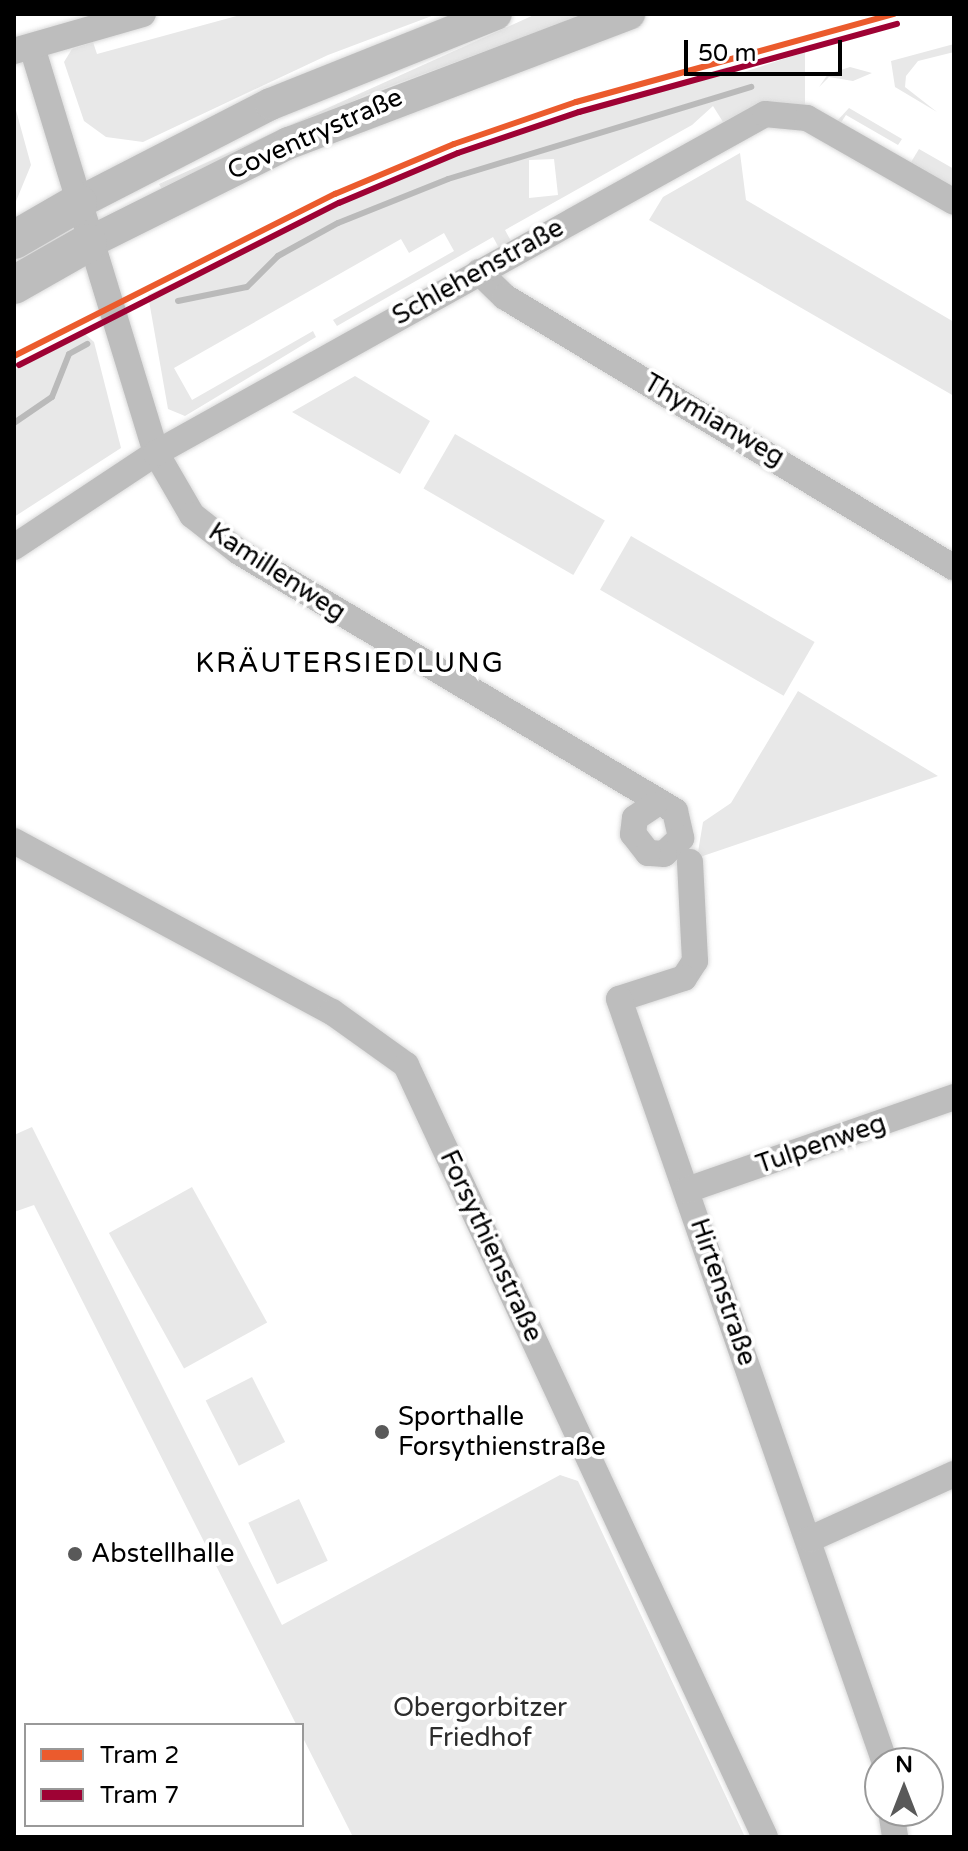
<!DOCTYPE html>
<html>
<head>
<meta charset="utf-8">
<style>
  body { margin:0 }
  #map { position:relative; width:968px; height:1851px; overflow:hidden; background:#fff; font-family:"Varela Round",sans-serif }
  div>[style] { position:absolute }
  .green>* { inset:0; background:#e8e8e8; transform-origin:0 0 }
  .stream>* { height:6px; margin:-3px; padding:0 3px; transform-origin:3px; border-radius:3px; background:#bababa }
  .roads { filter:drop-shadow(0 0 2px #dbdbdb) drop-shadow(0 0 2px #dbdbdb) }
  .minor>* { height:26px; margin:-13px; padding:0 13px; transform-origin:13px; border-radius:13px; background:#bdbdbd }
  .major>* { height:32px; margin:-16px; padding:0 16px; transform-origin:16px; border-radius:16px; background:#bdbdbd }
  .highway>* { height:38px; margin:-19px; padding:0 19px; transform-origin:19px; border-radius:19px; background:#bdbdbd }
  .tram-1>* { height:6px; margin:-3px; padding:0 3px; transform-origin:3px; border-radius:3px; background:#eb5b2d }
  .tram-2>* { height:6px; margin:-3px; padding:0 3px; transform-origin:3px; border-radius:3px; background:#9e0234 }
  .dots>* { width:22px; height:22px; translate:-50% -50%; box-sizing:border-box; border:4px solid #fff; border-radius:50% }
  span { translate:-50% -50%; white-space:nowrap; text-align:center; line-height:1.15; -webkit-text-stroke:8px #fff; paint-order:stroke }
  .street-label { font-size:26px; color:#000 }
  .poi-label { font-size:26px; color:#000 }
  .left { translate:0 -50%; text-align:left }
  .park-label { font-size:26px; color:#2c2c2c }
  .neighbourhood-label { font-size:28px; color:#000; letter-spacing:2px }
  .frame { position:absolute; inset:0; border:16px solid #000; pointer-events:none }
  .legend { position:absolute; left:24px; top:1723px; width:280px; height:104px; box-sizing:border-box; background:#fff; border:2px solid #999; margin:0; padding:10px 14px; list-style:none; font-size:24px; color:#000 }
  .legend li { display:flex; align-items:center; gap:16px; height:40px }
  .legend b { width:40px; border:2px solid #999 }
  .north { position:absolute; left:864px; top:1747px; width:80px; height:80px; box-sizing:border-box; background:#fff; border:2px solid #999; border-radius:50%; rotate:0deg; font-size:22px; font-weight:700; line-height:32px; text-align:center; color:#000 }
  .north::after { content:''; display:block; margin:auto; width:28px; height:36px; background:#595959; clip-path:polygon(50% 0,100% 100%,50% 72%,0 100%) }
  .scale { position:absolute; left:684px; top:40px; width:158px; height:36px; box-sizing:border-box; border:4px solid #000; border-top:0; padding-left:10px; font-size:24px; line-height:28px; white-space:nowrap; color:#000; -webkit-text-stroke:6px #fff; paint-order:stroke }
</style>
</head>
<body>
<div id="map">
  <div class="green">
    <i style="clip-path:polygon(244px 14px,437px 14px,328px 55px,143px 142px,106px 137px,84px 121px,64px 62px,72px 49px,93px 42px,97px 54px)"></i>
    <i style="clip-path:polygon(536px 14px,586px 14px,366px 95px,163px 191px,159px 184px)"></i>
    <i style="clip-path:polygon(954px 44px,954px 52px,918px 61px,906px 76px,905px 87px,937px 112px,895px 87px,891px 61px)"></i>
    <i style="clip-path:polygon(evenodd,805px 52px,805px 108px,752px 108px,723px 122px,713px 106px,692px 125px,505px 230px,511px 241px,499px 248px,493px 237px,337px 326px,333px 320px,454px 251px,444px 233px,409px 253px,401px 239px,174px 368px,192px 400px,313px 331px,316px 337px,185px 416px,168px 409px,148px 295px,460px 149px,727px 67px,741px 73px,805px 52px,554px 159px,558px 195px,529px 198px,529px 160px,554px 159px)"></i>
    <i style="clip-path:polygon(850px 67px,872px 73px,853px 81px,829px 77px,819px 87px,828px 74px)"></i>
    <i style="clip-path:polygon(14px 103px,31px 165px,14px 206px,15px 191px)"></i>
    <i style="clip-path:polygon(817px 108px,836px 122px,849px 108px,902px 139px,898px 145px,846px 115px,838px 127px)"></i>
    <i style="clip-path:polygon(919px 149px,954px 169px,954px 193px,908px 167px)"></i>
    <i style="clip-path:polygon(740px 153px,746px 200px,954px 322px,954px 396px,649px 220px,663px 197px)"></i>
    <i style="clip-path:polygon(83px 332px,94px 342px,121px 448px,14px 517px,14px 370px)"></i>
    <i style="clip-path:polygon(355px 376px,430px 421px,400px 474px,292px 412px)"></i>
    <i style="left:455px;top:434px;width:173px;height:63px;rotate:30deg"></i>
    <i style="left:631px;top:536px;width:212px;height:62px;rotate:30deg"></i>
    <i style="clip-path:polygon(798px 691px,938px 776px,697px 858px,703px 822px,731px 803px)"></i>
    <i style="clip-path:polygon(32px 1127px,282px 1625px,560px 1475px,578px 1481px,745px 1837px,353px 1837px,34px 1205px,14px 1212px,14px 1135px)"></i>
    <i style="left:192px;top:1187px;width:155px;height:95px;rotate:61deg"></i>
    <i style="left:252px;top:1377px;width:73px;height:52px;rotate:63deg"></i>
    <i style="left:299px;top:1499px;width:68px;height:56px;rotate:65deg"></i>
  </div>
  <div class="stream">
    <i style="left:178px;top:301px;width:70px;rotate:-11.5deg"></i>
    <i style="left:247px;top:287px;width:44px;rotate:-45deg"></i>
    <i style="left:278px;top:256px;width:68px;rotate:-28.8deg"></i>
    <i style="left:338px;top:223px;width:118px;rotate:-21.8deg"></i>
    <i style="left:448px;top:179px;width:317px;rotate:-16.9deg"></i>
    <i style="left:14px;top:423px;width:46px;rotate:-34.4deg"></i>
    <i style="left:52px;top:397px;width:46px;rotate:-68.4deg"></i>
    <i style="left:69px;top:354px;width:21px;rotate:-29deg"></i>
  </div>
  <div class="roads">
    <div class="minor">
      <i style="left:32px;top:47px;width:425px;rotate:73deg"></i>
      <i style="left:156px;top:453px;width:72px;rotate:59.9deg"></i>
      <i style="left:192px;top:515px;width:60px;rotate:38.2deg"></i>
      <i style="left:239px;top:552px;width:507px;rotate:30.71deg"></i>
      <i style="left:675px;top:811px;width:28px;rotate:77deg"></i>
      <i style="left:681px;top:838px;width:23px;rotate:137deg"></i>
      <i style="left:664px;top:854px;width:16px;rotate:-176deg"></i>
      <i style="left:648px;top:853px;width:24px;rotate:-128deg"></i>
      <i style="left:633px;top:834px;width:16px;rotate:-83deg"></i>
      <i style="left:635px;top:818px;width:23px;rotate:-34deg"></i>
      <i style="left:14px;top:51px;width:134px;rotate:-16deg"></i>
      <i style="left:479px;top:272px;width:36px;rotate:44deg"></i>
      <i style="left:505px;top:297px;width:523px;rotate:31.08deg"></i>
      <i style="left:14px;top:547px;width:170px;rotate:-33.5deg"></i>
      <i style="left:156px;top:453px;width:697px;rotate:-29.1deg"></i>
      <i style="left:765px;top:114px;width:42px;rotate:5.4deg"></i>
      <i style="left:807px;top:118px;width:169px;rotate:29.7deg"></i>
      <i style="left:14px;top:841px;width:361px;rotate:28.3deg"></i>
      <i style="left:332px;top:1012px;width:91px;rotate:35.6deg"></i>
      <i style="left:406px;top:1065px;width:851px;rotate:65.06deg"></i>
      <i style="left:690px;top:862px;width:99px;rotate:87.1deg"></i>
      <i style="left:695px;top:961px;width:20px;rotate:123deg"></i>
      <i style="left:684px;top:978px;width:68px;rotate:162.1deg"></i>
      <i style="left:619px;top:999px;width:809px;rotate:70.8deg"></i>
      <i style="left:687px;top:1190px;width:283px;rotate:-19.2deg"></i>
      <i style="left:810px;top:1539px;width:158px;rotate:-24.3deg"></i>
      <i style="left:891px;top:1811px;width:26px;rotate:81deg"></i>
    </div>
    <div class="major">
      <i style="left:78px;top:203px;width:217px;rotate:-27.2deg"></i>
      <i style="left:271px;top:104px;width:242px;rotate:-21.8deg"></i>
      <i style="left:88px;top:243px;width:225px;rotate:-26.5deg"></i>
      <i style="left:289px;top:143px;width:364px;rotate:-20.8deg"></i>
    </div>
    <div class="highway">
      <i style="left:14px;top:240px;width:74px;rotate:-30deg"></i>
      <i style="left:14px;top:285px;width:85px;rotate:-29.6deg"></i>
    </div>
  </div>
  <div class="tram-1">
    <i style="left:14px;top:356px;width:360px;rotate:-26.8deg"></i>
    <i style="left:335px;top:194px;width:129px;rotate:-22.8deg"></i>
    <i style="left:454px;top:144px;width:129px;rotate:-19deg"></i>
    <i style="left:576px;top:102px;width:330px;rotate:-15.5deg"></i>
  </div>
  <div class="tram-2">
    <i style="left:19px;top:365px;width:359px;rotate:-26.9deg"></i>
    <i style="left:339px;top:203px;width:129px;rotate:-22.8deg"></i>
    <i style="left:458px;top:153px;width:128px;rotate:-18.7deg"></i>
    <i style="left:579px;top:112px;width:330px;rotate:-15.5deg"></i>
  </div>
  <div class="dots">
    <i style="left:382px;top:1432px;background:#595959"></i>
    <i style="left:75px;top:1554px;background:#595959"></i>
  </div>
  <div class="street-label">
    <span style="left:315px;top:134px;rotate:-24deg">Coventrystraße</span>
    <span style="left:478px;top:272px;rotate:-29deg">Schlehenstraße</span>
    <span style="left:714px;top:420px;rotate:30deg">Thymianweg</span>
    <span style="left:277px;top:572px;rotate:33deg">Kamillenweg</span>
    <span style="left:821px;top:1144px;rotate:-19deg">Tulpenweg</span>
    <span style="left:491px;top:1246px;rotate:65deg">Forsythienstraße</span>
    <span style="left:723px;top:1292px;rotate:71deg">Hirtenstraße</span>
  </div>
  <div class="poi-label">
    <span class="left" style="left:398px;top:1432px">Sporthalle<br>Forsythienstraße</span>
    <span class="left" style="left:91px;top:1554px">Abstellhalle</span>
  </div>
  <div class="park-label">
    <span style="left:480px;top:1723px">Obergorbitzer<br>Friedhof</span>
  </div>
  <div class="neighbourhood-label">
    <span style="left:350px;top:663px">KRÄUTERSIEDLUNG</span>
  </div>
  <div class="frame"></div>
  <ul class="legend">
  <li><b style="height:10px;background:#eb5b2d"></b>Tram 2</li>
  <li><b style="height:10px;background:#9e0234"></b>Tram 7</li>
  </ul>
  <div class="north">N</div>
  <div class="scale">50 m</div>
</div>
</body>
</html>
